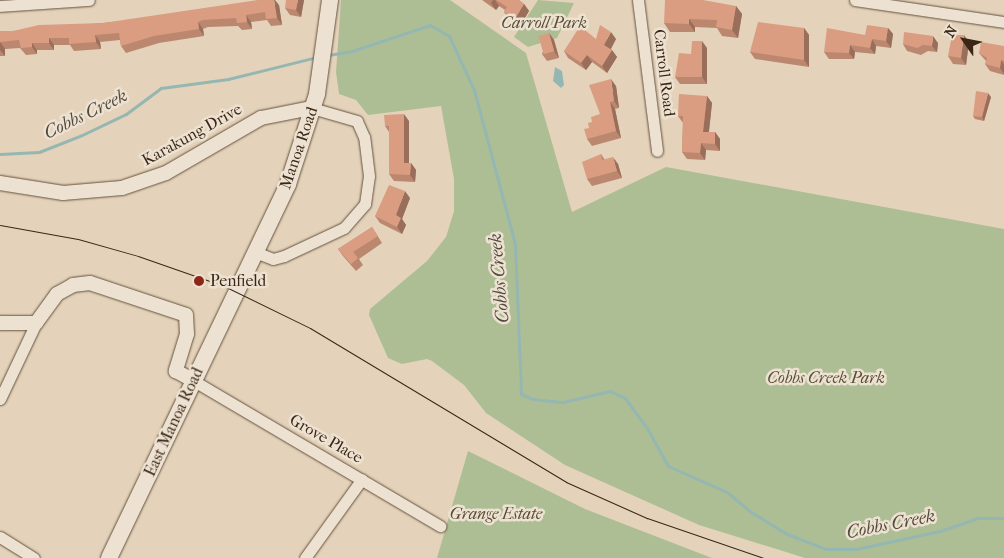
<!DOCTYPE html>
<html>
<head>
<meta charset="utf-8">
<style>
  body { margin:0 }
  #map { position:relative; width:1004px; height:558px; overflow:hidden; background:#e4d3ba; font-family:"IM FELL French Canon",serif }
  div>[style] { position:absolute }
  .green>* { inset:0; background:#aebe94 }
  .water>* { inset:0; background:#95b7b2 }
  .stream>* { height:3px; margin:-1.5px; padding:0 1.5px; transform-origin:1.5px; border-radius:1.5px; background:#95b7b2 }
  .roads { filter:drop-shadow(0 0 1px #65513e) drop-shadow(0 0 1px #65513e) }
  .minor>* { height:11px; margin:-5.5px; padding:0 5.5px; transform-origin:5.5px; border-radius:5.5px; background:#ede2d2 }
  .tertiary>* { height:14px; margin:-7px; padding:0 7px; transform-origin:7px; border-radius:7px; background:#ede2d2 }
  .secondary>* { height:16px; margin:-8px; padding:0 8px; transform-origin:8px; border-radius:8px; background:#ede2d2 }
  .tram>* { height:1px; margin:-0.5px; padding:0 0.5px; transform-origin:0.5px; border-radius:0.5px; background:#3b2615 }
  .wall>* { inset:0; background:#bb876f }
  .shaded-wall>* { inset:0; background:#996e5a }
  .building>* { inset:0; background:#da9d81; transform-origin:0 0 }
  .dots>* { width:14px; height:14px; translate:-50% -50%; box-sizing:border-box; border:2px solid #ede2d2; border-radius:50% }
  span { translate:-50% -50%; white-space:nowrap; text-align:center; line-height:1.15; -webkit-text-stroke:5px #ede2d2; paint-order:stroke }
  .park-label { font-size:16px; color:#584c35; font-style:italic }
  .street-label { font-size:16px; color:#3b2615 }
  .poi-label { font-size:16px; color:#3b2615 }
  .left { translate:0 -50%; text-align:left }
  .water-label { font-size:18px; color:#524a3c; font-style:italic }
  .north { position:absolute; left:939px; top:15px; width:50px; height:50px; -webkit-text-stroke:4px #ede2d2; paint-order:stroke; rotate:303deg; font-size:14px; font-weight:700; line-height:20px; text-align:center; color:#3b2615 }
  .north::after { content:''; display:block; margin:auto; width:18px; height:22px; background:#3b2615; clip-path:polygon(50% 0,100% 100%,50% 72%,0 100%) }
</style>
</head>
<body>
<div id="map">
  <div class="green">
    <i style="clip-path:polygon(341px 0,450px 0,526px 53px,572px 212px,666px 167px,1004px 229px,1004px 558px,805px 558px,699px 525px,565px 465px,486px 413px,464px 385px,432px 361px,427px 359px,402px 364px,388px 358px,369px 315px,370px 309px,427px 261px,446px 237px,454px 211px,454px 179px,441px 106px,368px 115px,356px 100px,339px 94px,336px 72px)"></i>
    <i style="clip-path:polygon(538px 0,574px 3px,557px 38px,528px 47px,514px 37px)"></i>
    <i style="clip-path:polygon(468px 451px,585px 509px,712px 558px,437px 558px)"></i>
  </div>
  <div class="water">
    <i style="clip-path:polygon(555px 67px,562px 71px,564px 85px,561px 88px,553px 81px)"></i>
  </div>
  <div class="stream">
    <i style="left:328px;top:55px;width:24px;rotate:-9deg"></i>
    <i style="left:352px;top:51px;width:82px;rotate:-18.4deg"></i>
    <i style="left:430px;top:25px;width:22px;rotate:30deg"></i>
    <i style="left:449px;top:36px;width:60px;rotate:65.2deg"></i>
    <i style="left:474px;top:90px;width:159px;rotate:75.1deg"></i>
    <i style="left:515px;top:244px;width:150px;rotate:87.7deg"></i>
    <i style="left:521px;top:394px;width:13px;rotate:23deg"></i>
    <i style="left:533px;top:399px;width:30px;rotate:6deg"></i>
    <i style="left:563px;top:402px;width:48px;rotate:-13.2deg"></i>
    <i style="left:610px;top:391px;width:17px;rotate:25deg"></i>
    <i style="left:625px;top:398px;width:39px;rotate:54deg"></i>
    <i style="left:648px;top:430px;width:41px;rotate:60.9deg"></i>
    <i style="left:668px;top:466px;width:64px;rotate:23.8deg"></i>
    <i style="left:727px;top:492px;width:31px;rotate:40deg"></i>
    <i style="left:751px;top:512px;width:42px;rotate:31.4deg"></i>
    <i style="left:787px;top:534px;width:42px;rotate:21deg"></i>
    <i style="left:826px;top:549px;width:30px"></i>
    <i style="left:856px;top:549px;width:86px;rotate:-12.1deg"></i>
    <i style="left:940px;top:531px;width:40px;rotate:-18.9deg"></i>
    <i style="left:978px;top:518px;width:26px"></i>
    <i style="left:0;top:154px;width:39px;rotate:-3deg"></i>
    <i style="left:39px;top:152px;width:46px;rotate:-21.6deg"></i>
    <i style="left:82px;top:135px;width:49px;rotate:-25.5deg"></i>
    <i style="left:126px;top:114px;width:44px;rotate:-36.6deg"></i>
    <i style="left:161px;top:88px;width:68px;rotate:-7.7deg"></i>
    <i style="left:228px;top:79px;width:92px;rotate:-13.9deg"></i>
  </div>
  <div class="roads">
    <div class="minor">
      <i style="left:638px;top:0;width:152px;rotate:82.8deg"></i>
      <i style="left:855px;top:0;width:151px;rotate:8.4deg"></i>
      <i style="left:0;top:6px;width:89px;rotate:-3.9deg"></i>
      <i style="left:255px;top:252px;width:19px;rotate:21deg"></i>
      <i style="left:273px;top:259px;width:11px;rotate:-15deg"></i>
      <i style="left:284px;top:256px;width:66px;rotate:-25deg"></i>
      <i style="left:344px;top:228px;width:32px;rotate:-49deg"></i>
      <i style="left:365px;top:204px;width:28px;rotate:-82deg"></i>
      <i style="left:369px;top:176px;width:39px;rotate:-97deg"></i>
      <i style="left:364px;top:137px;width:17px;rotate:-114deg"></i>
      <i style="left:357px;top:121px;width:47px;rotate:-163.9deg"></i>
      <i style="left:194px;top:381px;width:286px;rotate:30.5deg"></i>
      <i style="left:0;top:399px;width:84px;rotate:-64.7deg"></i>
      <i style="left:0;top:537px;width:40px;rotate:32deg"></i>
      <i style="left:305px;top:558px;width:97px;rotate:-54.2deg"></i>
    </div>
    <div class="tertiary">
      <i style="left:0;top:183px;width:64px;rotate:9deg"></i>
      <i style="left:63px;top:193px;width:59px;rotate:-4.8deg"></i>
      <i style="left:122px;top:188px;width:46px;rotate:-18.8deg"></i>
      <i style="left:166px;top:173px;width:110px;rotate:-30.1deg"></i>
      <i style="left:261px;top:118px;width:52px;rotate:-11.1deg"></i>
      <i style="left:0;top:323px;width:36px"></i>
      <i style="left:36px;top:323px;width:36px;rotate:-54deg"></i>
      <i style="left:57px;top:294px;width:18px;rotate:-29deg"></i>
      <i style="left:73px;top:285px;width:17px;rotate:-7deg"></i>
      <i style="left:90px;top:283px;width:101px;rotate:18.4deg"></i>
      <i style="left:186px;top:315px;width:19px;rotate:87deg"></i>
      <i style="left:187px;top:334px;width:39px;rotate:107deg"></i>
      <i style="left:176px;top:371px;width:21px;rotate:29deg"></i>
    </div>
    <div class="secondary">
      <i style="left:109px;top:558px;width:415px;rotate:-64.4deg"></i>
      <i style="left:288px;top:184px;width:95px;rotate:-72.1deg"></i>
      <i style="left:317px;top:94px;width:95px;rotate:-82.1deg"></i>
    </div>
  </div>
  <div class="tram">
    <i style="left:0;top:225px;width:79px;rotate:10.2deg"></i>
    <i style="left:78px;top:239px;width:62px;rotate:15.8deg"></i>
    <i style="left:138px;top:256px;width:91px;rotate:19.2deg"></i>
    <i style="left:224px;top:286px;width:96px;rotate:26deg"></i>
    <i style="left:310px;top:328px;width:299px;rotate:31deg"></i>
    <i style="left:566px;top:482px;width:89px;rotate:24deg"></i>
    <i style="left:647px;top:518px;width:124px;rotate:18.9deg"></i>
  </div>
  <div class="wall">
    <i style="clip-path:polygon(304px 0,301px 17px,290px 15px,285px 8px)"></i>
    <i style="clip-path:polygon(482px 0,519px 0,524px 4px,529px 11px,520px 26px,509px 19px,504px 12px,505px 10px,499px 6px,496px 10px)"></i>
    <i style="clip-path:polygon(279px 5px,282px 25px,271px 26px,267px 20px,251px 22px,252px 29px,242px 30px,238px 26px,208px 27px,203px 29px,204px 36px,159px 43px,126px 53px,121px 46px,120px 40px,100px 42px,101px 49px,74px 51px,70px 45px,54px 45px,54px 50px,37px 50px,37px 54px,26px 55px,20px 48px,5px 49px,5px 56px,0 56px,0 31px,13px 31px,103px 23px)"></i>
    <i style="clip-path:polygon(736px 6px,742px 14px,738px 38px,722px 36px,717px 28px,695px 27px,695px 32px,670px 32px,664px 23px)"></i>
    <i style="clip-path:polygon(804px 28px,809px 35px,809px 67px,755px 59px,750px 52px)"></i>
    <i style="clip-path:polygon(888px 28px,893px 34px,891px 48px,876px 46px,875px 54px,855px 52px,854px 59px,829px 59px,824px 52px,865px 35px)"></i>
    <i style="clip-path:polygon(549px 33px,554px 40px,559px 58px,547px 61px,542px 54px)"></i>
    <i style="clip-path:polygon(596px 39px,616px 39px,611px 49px,617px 57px,607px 73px,592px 62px,586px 70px,568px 58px,564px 51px)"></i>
    <i style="clip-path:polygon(969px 42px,966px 65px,953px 64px,948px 56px)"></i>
    <i style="clip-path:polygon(938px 43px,937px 52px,928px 51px,921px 55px,907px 51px,903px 44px)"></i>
    <i style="clip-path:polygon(1004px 46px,1004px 75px,990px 71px,985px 64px,986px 61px,979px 53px)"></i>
    <i style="clip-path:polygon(707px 48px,707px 84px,680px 84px,675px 77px,691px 54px)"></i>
    <i style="clip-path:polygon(616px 86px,619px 108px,615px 109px,621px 138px,592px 146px,587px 139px,589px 128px,592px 122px,600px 114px)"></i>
    <i style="clip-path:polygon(707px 96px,712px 103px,709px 132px,715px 132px,720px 139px,720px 151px,706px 150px,705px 160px,687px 159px,682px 152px,683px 123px,678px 116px)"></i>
    <i style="clip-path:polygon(991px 97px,984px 121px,975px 119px,973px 116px)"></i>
    <i style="clip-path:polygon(409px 121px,409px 163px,411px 163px,416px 170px,415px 182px,394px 181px,389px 174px,389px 132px,385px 126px)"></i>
    <i style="clip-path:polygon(601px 154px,605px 160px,618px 164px,622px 178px,592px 186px,587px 179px)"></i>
    <i style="clip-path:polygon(410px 198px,402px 219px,406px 225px,402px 234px,380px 223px,375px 216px)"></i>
    <i style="clip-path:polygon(372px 227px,382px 243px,359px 259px,363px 265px,356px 271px,343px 256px,338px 249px)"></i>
  </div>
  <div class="shaded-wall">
    <i style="clip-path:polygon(274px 0,275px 0,279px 5px,282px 25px,277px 18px)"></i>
    <i style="clip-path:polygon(298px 0,304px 0,301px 17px,296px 10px)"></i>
    <i style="clip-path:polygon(493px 0,495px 0,499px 6px,496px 10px,491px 3px)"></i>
    <i style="clip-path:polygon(524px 4px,529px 11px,520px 26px,515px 19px)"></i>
    <i style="clip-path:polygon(736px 6px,742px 14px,738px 38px,732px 30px)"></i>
    <i style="clip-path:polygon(246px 15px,251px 22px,252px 29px,247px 22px)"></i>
    <i style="clip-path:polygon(689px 19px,695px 27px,695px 32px,689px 24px)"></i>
    <i style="clip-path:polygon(198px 22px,203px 29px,204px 36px,199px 29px)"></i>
    <i style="clip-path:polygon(804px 28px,809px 35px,809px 67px,804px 60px)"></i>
    <i style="clip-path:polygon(888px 28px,893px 34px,891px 48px,886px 41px)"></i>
    <i style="clip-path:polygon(611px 32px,616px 39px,609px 52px,604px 45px)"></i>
    <i style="clip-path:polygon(549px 33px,554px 40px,559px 58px,554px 51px)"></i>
    <i style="clip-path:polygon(95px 35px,100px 42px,101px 49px,96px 42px)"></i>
    <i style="clip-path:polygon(964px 35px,969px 42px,966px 65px,961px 58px)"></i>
    <i style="clip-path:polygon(933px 36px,938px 43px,937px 52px,932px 46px)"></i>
    <i style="clip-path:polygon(49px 38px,54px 45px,54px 50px,49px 43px)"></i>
    <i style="clip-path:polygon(872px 39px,876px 46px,875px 54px,870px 48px)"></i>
    <i style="clip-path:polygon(702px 41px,707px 48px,707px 84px,702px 77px)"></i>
    <i style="clip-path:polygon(0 42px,5px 49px,5px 56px,0 50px)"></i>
    <i style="clip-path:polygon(32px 43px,37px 50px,37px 54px,32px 47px)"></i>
    <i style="clip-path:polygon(850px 45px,855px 52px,854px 59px,849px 53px)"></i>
    <i style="clip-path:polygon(612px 50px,617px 57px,607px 73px,602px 66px)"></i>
    <i style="clip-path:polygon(587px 55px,592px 62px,586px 70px,581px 63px)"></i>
    <i style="clip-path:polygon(1001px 60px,1004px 65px,1004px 74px,1000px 68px)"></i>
    <i style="clip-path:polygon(611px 79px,616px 86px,619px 108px,614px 101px)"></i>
    <i style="clip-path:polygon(988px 93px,991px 97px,984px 121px,982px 117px)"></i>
    <i style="clip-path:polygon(707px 96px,712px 103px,708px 139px,703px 132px)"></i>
    <i style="clip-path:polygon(610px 102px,615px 109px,621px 138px,616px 131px)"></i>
    <i style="clip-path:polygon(404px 114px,409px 121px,409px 170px,404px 163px)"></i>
    <i style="clip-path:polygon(715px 132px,720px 139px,720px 151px,715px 144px)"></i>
    <i style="clip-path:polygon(701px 143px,706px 150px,705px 160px,700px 153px)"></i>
    <i style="clip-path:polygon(613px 157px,618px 164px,622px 178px,617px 171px)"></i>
    <i style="clip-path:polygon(411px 163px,416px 170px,415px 182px,410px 175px)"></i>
    <i style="clip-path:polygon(405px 191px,410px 198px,402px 219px,406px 225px,402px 234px,397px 227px,396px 215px)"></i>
  </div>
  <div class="building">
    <i style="clip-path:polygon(258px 0,274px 0,277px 18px,266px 19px,265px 12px,246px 15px,247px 22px,237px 23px,236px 18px,203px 20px,198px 22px,199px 29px,154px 36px,121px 46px,119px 33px,95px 35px,96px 42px,82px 43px,69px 44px,69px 38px,49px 38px,49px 43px,32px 43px,32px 47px,21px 48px,19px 40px,0 42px,0 31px,13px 31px,39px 25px,103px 23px)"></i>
    <i style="clip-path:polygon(286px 0,298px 0,296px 10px,285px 8px)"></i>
    <i style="clip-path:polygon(496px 0,519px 0,524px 4px,515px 19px,504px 12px,507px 7px)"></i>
    <i style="clip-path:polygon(665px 0,703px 0,736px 6px,732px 30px,716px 27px,717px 20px,689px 19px,689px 24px,664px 23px)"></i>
    <i style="clip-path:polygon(758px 22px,804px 28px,804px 60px,750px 52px)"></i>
    <i style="clip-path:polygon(600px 25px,611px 32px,604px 45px,612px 50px,602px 66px,587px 55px,581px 63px,564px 51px,580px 26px,596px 39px)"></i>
    <i style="clip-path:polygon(867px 25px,888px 28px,886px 41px,872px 39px,870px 48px,850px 45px,849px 53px,824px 52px,827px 28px,865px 35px)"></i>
    <i style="clip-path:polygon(904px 32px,933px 36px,932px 46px,923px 45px,917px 48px,903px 44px)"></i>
    <i style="left:549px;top:33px;width:19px;height:11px;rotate:74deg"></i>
    <i style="clip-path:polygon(952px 35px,964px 35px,961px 58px,948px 56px)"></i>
    <i style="clip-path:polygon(692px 41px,702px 41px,702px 77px,675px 77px,679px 53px,691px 54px)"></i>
    <i style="clip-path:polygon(981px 42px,1004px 46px,1004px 61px,1001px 60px,1000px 68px,985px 64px,987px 58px,979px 53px)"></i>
    <i style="clip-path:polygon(611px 79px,614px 101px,610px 102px,616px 131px,587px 139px,584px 129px,589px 128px,588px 123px,592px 122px,591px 117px,600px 114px,589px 85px)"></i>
    <i style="clip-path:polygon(976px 91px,988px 93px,982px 117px,973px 116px)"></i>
    <i style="clip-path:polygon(679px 94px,707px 96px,703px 132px,715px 132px,715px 144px,701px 143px,700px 153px,682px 152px,683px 116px,678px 116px)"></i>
    <i style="clip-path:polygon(404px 114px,404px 163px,411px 163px,410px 175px,389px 174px,389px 126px,385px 126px,384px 115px)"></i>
    <i style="clip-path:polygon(601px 154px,602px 160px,613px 157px,617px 171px,587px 179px,582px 162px)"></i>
    <i style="clip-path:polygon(389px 185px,405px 191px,396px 215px,401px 218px,397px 227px,375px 216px)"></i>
    <i style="clip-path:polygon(372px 227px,378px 236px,353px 252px,358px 258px,351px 264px,338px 249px)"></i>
  </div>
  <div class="dots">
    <i style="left:199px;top:281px;background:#8f2418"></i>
  </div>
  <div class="park-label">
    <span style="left:544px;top:23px">Carroll Park</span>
    <span style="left:826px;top:378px">Cobbs Creek Park</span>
    <span style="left:496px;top:514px">Grange Estate</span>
  </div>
  <div class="street-label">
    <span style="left:664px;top:73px;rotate:83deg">Carroll Road</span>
    <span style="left:192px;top:135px;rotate:-29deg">Karakung Drive</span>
    <span style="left:299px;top:148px;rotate:-71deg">Manoa Road</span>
    <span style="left:174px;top:422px;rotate:-65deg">East Manoa Road</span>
    <span style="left:326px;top:439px;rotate:30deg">Grove Place</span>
  </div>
  <div class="poi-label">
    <span class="left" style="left:210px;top:281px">Penfield</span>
  </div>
  <div class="water-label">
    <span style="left:86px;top:115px;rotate:-26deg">Cobbs Creek</span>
    <span style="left:500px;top:278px;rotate:-95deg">Cobbs Creek</span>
    <span style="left:891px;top:525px;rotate:-11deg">Cobbs Creek</span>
  </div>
  <div class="north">N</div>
</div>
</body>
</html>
